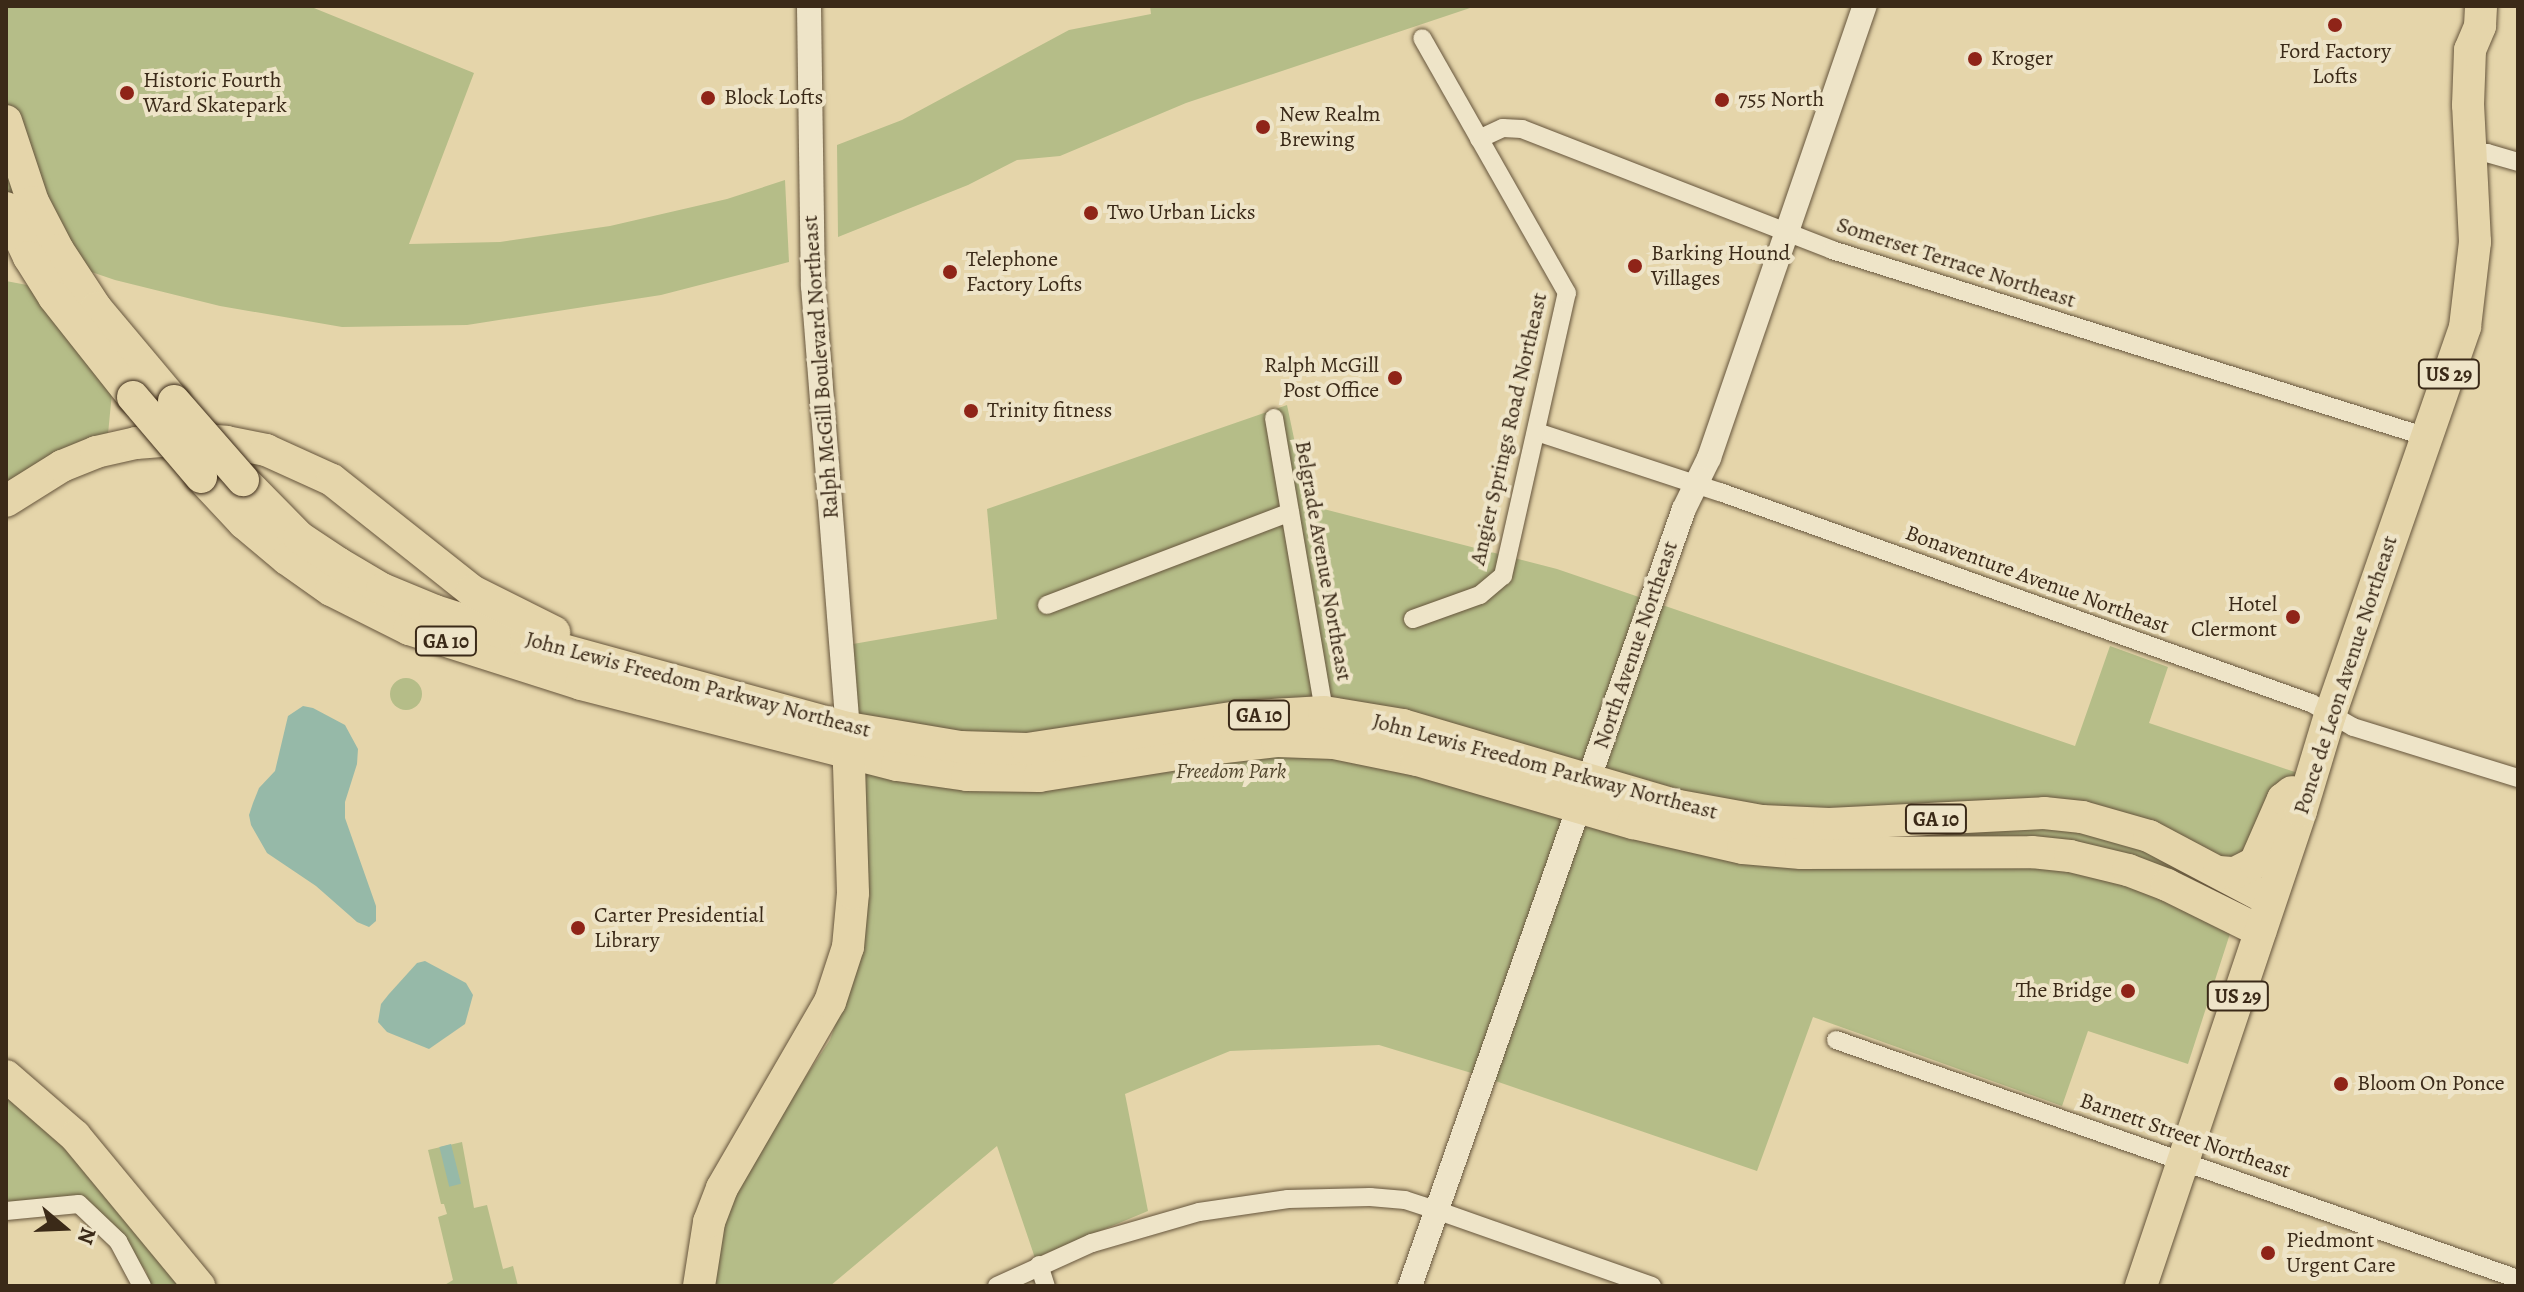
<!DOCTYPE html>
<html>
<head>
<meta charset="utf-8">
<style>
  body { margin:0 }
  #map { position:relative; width:2524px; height:1292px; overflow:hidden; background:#e5d5aa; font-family:Alegreya,serif }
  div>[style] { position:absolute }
  .green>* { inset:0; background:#b5bd88 }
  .round { border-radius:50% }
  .water>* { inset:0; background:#96b9a8; transform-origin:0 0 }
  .roads { filter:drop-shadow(0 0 2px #66553c) drop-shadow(0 0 2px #66553c) }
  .street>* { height:18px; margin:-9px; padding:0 9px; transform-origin:9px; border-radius:9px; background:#eee4c8 }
  .secondary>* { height:24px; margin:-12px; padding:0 12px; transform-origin:12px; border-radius:12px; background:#eee4c8 }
  .highway>* { height:32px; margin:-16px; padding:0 16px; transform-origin:16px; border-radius:16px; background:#e5d5aa }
  .bridges { filter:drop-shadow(0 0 2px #3b2a18) drop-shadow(0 0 2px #3b2a18) }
  .highway-bridge>* { height:32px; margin:-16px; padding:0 16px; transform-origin:16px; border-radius:16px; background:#e5d5aa }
  .dots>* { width:22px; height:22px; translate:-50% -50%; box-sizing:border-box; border:4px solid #eee4c8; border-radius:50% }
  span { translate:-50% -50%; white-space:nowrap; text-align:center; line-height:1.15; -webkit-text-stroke:8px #eee4c8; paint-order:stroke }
  .shield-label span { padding:2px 6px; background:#eee4c8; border:2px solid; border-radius:6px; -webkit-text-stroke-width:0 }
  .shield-label { font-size:20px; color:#3b2a18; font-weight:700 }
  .poi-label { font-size:22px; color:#3b2a18 }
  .left { translate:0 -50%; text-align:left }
  .right { translate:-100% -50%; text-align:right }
  .street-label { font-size:22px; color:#3b2a18 }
  .park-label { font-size:22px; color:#53472e; font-style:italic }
  .frame { position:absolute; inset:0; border:8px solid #3b2a18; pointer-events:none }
  .north { position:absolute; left:24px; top:1188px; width:80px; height:80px; -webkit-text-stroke:6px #eee4c8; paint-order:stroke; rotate:109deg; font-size:22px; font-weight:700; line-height:32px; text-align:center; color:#3b2a18 }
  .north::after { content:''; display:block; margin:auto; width:28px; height:36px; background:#3b2a18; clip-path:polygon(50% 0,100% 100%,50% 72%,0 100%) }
</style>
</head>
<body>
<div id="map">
  <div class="green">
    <i style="clip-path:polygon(6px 6px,309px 6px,474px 73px,409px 244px,500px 242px,610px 226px,727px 199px,785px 180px,789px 262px,661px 295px,467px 325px,342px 327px,220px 306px,115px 280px,6px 243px)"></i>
    <i style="clip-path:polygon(1150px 6px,1476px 6px,1186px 103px,1060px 156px,1017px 160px,968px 185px,838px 237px,837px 145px,902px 120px,1069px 30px,1151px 14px)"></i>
    <i style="clip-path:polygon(6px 281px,27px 285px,112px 393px,107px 444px,6px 494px)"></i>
    <i style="clip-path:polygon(1287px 405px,1308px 505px,1557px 569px,2075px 746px,2110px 646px,2168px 667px,2149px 723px,2301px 774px,2255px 856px,2188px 1064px,2088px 1031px,2062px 1106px,1813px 1017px,1757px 1171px,1478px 1075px,1379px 1045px,1230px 1051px,1125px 1094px,1148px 1211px,1035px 1258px,997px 1146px,830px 1286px,711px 1286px,711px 1245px,743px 1171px,830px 1040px,854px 970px,865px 884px,830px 648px,997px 619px,987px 509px)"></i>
    <i class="round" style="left:390px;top:678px;width:32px;height:32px"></i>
    <i style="clip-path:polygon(6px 1084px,15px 1090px,189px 1286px,150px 1286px,146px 1271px,77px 1195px,6px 1205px)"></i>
    <i style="clip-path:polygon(462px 1142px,474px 1208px,487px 1205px,503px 1269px,513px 1266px,518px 1286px,443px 1286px,453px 1280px,438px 1217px,447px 1214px,444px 1204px,441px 1204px,428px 1150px)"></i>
  </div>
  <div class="water">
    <i style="clip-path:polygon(303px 706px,313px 708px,345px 725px,358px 749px,357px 764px,345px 802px,345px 818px,376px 906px,376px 921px,369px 927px,357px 922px,316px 886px,267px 853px,251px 825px,249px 815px,253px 803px,259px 788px,275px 771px,288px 716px)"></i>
    <i style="clip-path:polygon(425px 961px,466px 983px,473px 995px,465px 1024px,429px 1049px,387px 1032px,378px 1022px,381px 1004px,389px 994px,417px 963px)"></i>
    <i style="left:451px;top:1144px;width:41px;height:12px;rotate:76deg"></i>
  </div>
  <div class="roads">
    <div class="street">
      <i style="left:1479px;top:139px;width:26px;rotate:-25deg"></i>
      <i style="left:1503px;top:128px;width:19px;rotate:3deg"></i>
      <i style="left:1522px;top:129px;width:333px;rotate:21.3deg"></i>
      <i style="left:1832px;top:250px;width:624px;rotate:17.45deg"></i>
      <i style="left:2470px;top:152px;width:17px;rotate:3deg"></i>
      <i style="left:2487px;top:153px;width:32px;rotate:16deg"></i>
      <i style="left:1274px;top:418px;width:298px;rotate:80.3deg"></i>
      <i style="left:1537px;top:432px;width:193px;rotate:18.2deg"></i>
      <i style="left:1720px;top:492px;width:628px;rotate:19.65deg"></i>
      <i style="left:2311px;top:703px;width:48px;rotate:29.7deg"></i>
      <i style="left:2353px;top:727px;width:173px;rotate:17.2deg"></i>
      <i style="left:1047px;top:605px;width:260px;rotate:-20.9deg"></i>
      <i style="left:1413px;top:619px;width:71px;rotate:-19.7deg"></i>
      <i style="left:1480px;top:595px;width:30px;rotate:-40deg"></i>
      <i style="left:1503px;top:576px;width:290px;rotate:-77.3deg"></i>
      <i style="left:1567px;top:293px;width:293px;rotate:-119.6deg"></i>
      <i style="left:1836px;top:1040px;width:723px;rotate:19.31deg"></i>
      <i style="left:6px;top:1211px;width:73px;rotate:-5.5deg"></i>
      <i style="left:79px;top:1204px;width:54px;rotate:43.5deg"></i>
      <i style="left:118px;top:1241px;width:51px;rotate:61.9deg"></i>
      <i style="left:1039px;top:1265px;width:22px;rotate:72deg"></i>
      <i style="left:997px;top:1286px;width:104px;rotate:-24.4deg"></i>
      <i style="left:1092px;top:1243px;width:111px;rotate:-16.2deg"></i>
      <i style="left:1199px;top:1212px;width:90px;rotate:-8.3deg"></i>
      <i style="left:1288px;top:1199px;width:82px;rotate:-1.4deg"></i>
      <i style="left:1370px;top:1197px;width:35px;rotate:5deg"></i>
      <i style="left:1405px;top:1200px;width:33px;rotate:18deg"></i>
      <i style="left:1436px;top:1210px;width:229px;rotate:19.4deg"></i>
    </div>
    <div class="secondary">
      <i style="left:809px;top:6px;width:280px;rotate:89.2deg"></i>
      <i style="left:813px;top:286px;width:443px;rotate:85.5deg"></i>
      <i style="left:1410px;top:1286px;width:824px;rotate:-70.58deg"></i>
      <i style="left:1684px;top:509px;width:57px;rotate:-63.9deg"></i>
      <i style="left:1709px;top:458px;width:478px;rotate:-71deg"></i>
    </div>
    <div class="highway">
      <i style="left:6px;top:121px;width:85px;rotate:71.6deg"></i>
      <i style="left:33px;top:202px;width:54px;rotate:62.5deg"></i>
      <i style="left:58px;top:250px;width:69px;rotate:56.8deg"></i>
      <i style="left:96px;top:308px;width:121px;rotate:50deg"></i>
      <i style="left:6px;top:208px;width:54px;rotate:64.9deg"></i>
      <i style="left:29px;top:257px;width:47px;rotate:58deg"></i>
      <i style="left:54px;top:297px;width:127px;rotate:51.7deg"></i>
      <i style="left:201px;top:477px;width:63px;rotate:46.9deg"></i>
      <i style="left:244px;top:523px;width:56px;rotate:39.9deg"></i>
      <i style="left:287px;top:559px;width:54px;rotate:35.2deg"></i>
      <i style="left:331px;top:590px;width:87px;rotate:26.6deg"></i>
      <i style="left:409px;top:629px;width:181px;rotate:17.7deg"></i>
      <i style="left:581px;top:684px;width:326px;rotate:14.4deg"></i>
      <i style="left:897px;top:765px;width:71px;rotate:8.1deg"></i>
      <i style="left:967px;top:775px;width:72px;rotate:0.8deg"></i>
      <i style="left:1039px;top:776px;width:179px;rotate:-9deg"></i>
      <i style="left:1216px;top:748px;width:61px;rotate:-6.5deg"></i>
      <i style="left:1277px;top:741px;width:57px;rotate:2deg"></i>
      <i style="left:1334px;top:743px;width:85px;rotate:11.6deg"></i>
      <i style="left:1417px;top:760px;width:225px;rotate:16.3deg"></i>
      <i style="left:1633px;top:823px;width:113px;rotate:12.8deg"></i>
      <i style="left:1743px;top:848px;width:58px;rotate:4.9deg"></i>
      <i style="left:1801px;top:853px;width:231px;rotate:-0.2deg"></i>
      <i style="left:2032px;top:852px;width:38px;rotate:6deg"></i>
      <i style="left:2070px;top:856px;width:60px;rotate:13.6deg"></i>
      <i style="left:2128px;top:870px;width:42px;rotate:21deg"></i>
      <i style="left:2167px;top:885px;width:104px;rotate:26.3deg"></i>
      <i style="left:243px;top:480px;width:80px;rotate:45.5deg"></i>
      <i style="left:299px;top:537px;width:47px;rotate:33.7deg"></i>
      <i style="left:338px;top:563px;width:51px;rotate:30.6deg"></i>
      <i style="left:382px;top:589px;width:57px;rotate:22.5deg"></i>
      <i style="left:435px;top:611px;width:96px;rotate:17.7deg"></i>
      <i style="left:526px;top:640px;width:334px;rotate:15.3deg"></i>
      <i style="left:848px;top:728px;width:114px;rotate:9.6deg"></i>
      <i style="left:960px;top:747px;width:67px;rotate:1.7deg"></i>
      <i style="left:1027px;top:749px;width:213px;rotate:-8.6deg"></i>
      <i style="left:1238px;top:717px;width:86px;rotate:-3.3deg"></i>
      <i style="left:1324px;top:712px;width:80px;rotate:9.3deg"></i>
      <i style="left:1403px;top:725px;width:288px;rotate:16.4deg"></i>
      <i style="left:1679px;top:806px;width:84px;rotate:10.2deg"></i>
      <i style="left:1762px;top:821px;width:67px;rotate:2.6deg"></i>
      <i style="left:1829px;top:824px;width:215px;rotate:-2.9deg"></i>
      <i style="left:2044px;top:813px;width:38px;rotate:6deg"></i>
      <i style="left:2082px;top:817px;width:70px;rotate:15.8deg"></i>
      <i style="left:2149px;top:836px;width:137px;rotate:27.9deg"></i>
      <i style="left:6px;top:501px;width:66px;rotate:-32deg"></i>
      <i style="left:62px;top:466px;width:37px;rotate:-22deg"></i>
      <i style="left:96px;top:452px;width:41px;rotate:-12.7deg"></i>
      <i style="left:136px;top:443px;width:51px;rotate:-4.5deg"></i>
      <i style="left:187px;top:439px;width:39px;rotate:4deg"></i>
      <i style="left:226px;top:442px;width:41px;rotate:11.3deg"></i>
      <i style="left:266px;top:450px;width:72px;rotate:24.4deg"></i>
      <i style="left:332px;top:480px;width:179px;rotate:38.4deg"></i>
      <i style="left:472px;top:591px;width:92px;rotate:26.6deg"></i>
      <i style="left:2219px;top:872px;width:16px;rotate:4deg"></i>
      <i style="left:2235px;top:873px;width:22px;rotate:-27deg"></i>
      <i style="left:2255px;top:863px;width:70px;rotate:-66.4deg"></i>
      <i style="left:2283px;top:799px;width:11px;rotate:-38deg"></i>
      <i style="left:6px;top:1076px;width:91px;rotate:41deg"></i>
      <i style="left:75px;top:1136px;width:195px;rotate:50.4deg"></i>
      <i style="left:699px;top:1286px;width:65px;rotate:-81.1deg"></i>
      <i style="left:709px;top:1222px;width:36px;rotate:-69deg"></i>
      <i style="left:722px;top:1188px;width:215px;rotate:-59.9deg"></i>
      <i style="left:830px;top:1002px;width:58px;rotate:-71.9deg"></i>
      <i style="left:848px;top:947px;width:54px;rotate:-84.7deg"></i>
      <i style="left:853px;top:893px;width:158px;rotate:-91.8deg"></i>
      <i style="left:2141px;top:1286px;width:501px;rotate:-71.38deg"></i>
      <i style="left:2301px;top:811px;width:100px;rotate:-73.2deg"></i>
      <i style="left:2330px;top:715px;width:411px;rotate:-70.8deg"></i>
      <i style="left:2465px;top:327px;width:86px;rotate:-83.3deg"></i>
      <i style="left:2475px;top:242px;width:137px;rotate:-92.9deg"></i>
      <i style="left:2468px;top:105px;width:55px;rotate:-87.9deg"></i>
      <i style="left:2470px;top:50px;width:26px;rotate:-67deg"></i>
      <i style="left:2480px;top:26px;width:20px;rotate:-87deg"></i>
    </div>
  </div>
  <div class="bridges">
    <div class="highway-bridge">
      <i style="left:133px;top:397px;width:105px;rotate:49.6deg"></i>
      <i style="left:174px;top:401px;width:105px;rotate:48.9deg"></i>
    </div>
  </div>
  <div class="dots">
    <i style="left:2335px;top:25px;background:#8f2418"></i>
    <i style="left:1975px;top:59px;background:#8f2418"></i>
    <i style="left:127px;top:93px;background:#8f2418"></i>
    <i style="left:708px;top:98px;background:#8f2418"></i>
    <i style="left:1722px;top:100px;background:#8f2418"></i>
    <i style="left:1263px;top:127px;background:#8f2418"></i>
    <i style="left:1091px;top:213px;background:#8f2418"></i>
    <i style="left:1635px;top:266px;background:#8f2418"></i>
    <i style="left:950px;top:272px;background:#8f2418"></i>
    <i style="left:1395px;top:378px;background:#8f2418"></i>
    <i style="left:971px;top:411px;background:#8f2418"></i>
    <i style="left:2293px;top:617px;background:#8f2418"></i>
    <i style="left:578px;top:928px;background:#8f2418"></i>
    <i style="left:2128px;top:991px;background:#8f2418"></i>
    <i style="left:2341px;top:1084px;background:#8f2418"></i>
    <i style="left:2268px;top:1253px;background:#8f2418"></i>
  </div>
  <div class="shield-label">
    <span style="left:2449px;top:374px">US 29</span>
    <span style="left:446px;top:641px">GA 10</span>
    <span style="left:1259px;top:715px">GA 10</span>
    <span style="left:1936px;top:819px">GA 10</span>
    <span style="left:2238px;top:996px">US 29</span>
  </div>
  <div class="poi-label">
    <span style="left:2335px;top:64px">Ford Factory<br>Lofts</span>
    <span class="left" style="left:1991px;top:59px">Kroger</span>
    <span class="left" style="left:143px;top:93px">Historic Fourth<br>Ward Skatepark</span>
    <span class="left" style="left:724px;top:98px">Block Lofts</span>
    <span class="left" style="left:1738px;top:100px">755 North</span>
    <span class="left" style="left:1279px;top:127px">New Realm<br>Brewing</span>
    <span class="left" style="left:1107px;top:213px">Two Urban Licks</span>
    <span class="left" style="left:1651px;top:266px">Barking Hound<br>Villages</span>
    <span class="left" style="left:966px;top:272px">Telephone<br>Factory Lofts</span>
    <span class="right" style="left:1379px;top:378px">Ralph McGill<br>Post Office</span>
    <span class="left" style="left:987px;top:411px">Trinity fitness</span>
    <span class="right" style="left:2277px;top:617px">Hotel<br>Clermont</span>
    <span class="left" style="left:594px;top:928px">Carter Presidential<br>Library</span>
    <span class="right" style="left:2112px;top:991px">The Bridge</span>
    <span class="left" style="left:2357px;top:1084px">Bloom On Ponce</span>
    <span class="left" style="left:2286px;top:1253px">Piedmont<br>Urgent Care</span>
  </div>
  <div class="street-label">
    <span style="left:1956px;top:263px;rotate:18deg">Somerset Terrace Northeast</span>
    <span style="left:821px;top:367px;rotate:-94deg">Ralph McGill Boulevard Northeast</span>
    <span style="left:1509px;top:429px;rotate:-77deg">Angier Springs Road Northeast</span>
    <span style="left:1323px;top:561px;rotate:80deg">Belgrade Avenue Northeast</span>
    <span style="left:2037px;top:580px;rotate:20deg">Bonaventure Avenue Northeast</span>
    <span style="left:1636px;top:645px;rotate:-71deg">North Avenue Northeast</span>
    <span style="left:2346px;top:675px;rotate:-72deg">Ponce de Leon Avenue Northeast</span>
    <span style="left:698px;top:685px;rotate:15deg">John Lewis Freedom Parkway Northeast</span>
    <span style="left:1545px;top:767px;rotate:15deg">John Lewis Freedom Parkway Northeast</span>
    <span style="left:2185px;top:1136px;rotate:19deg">Barnett Street Northeast</span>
  </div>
  <div class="park-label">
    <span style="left:1231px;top:772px">Freedom Park</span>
  </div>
  <div class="frame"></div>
  <div class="north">N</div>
</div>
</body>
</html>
